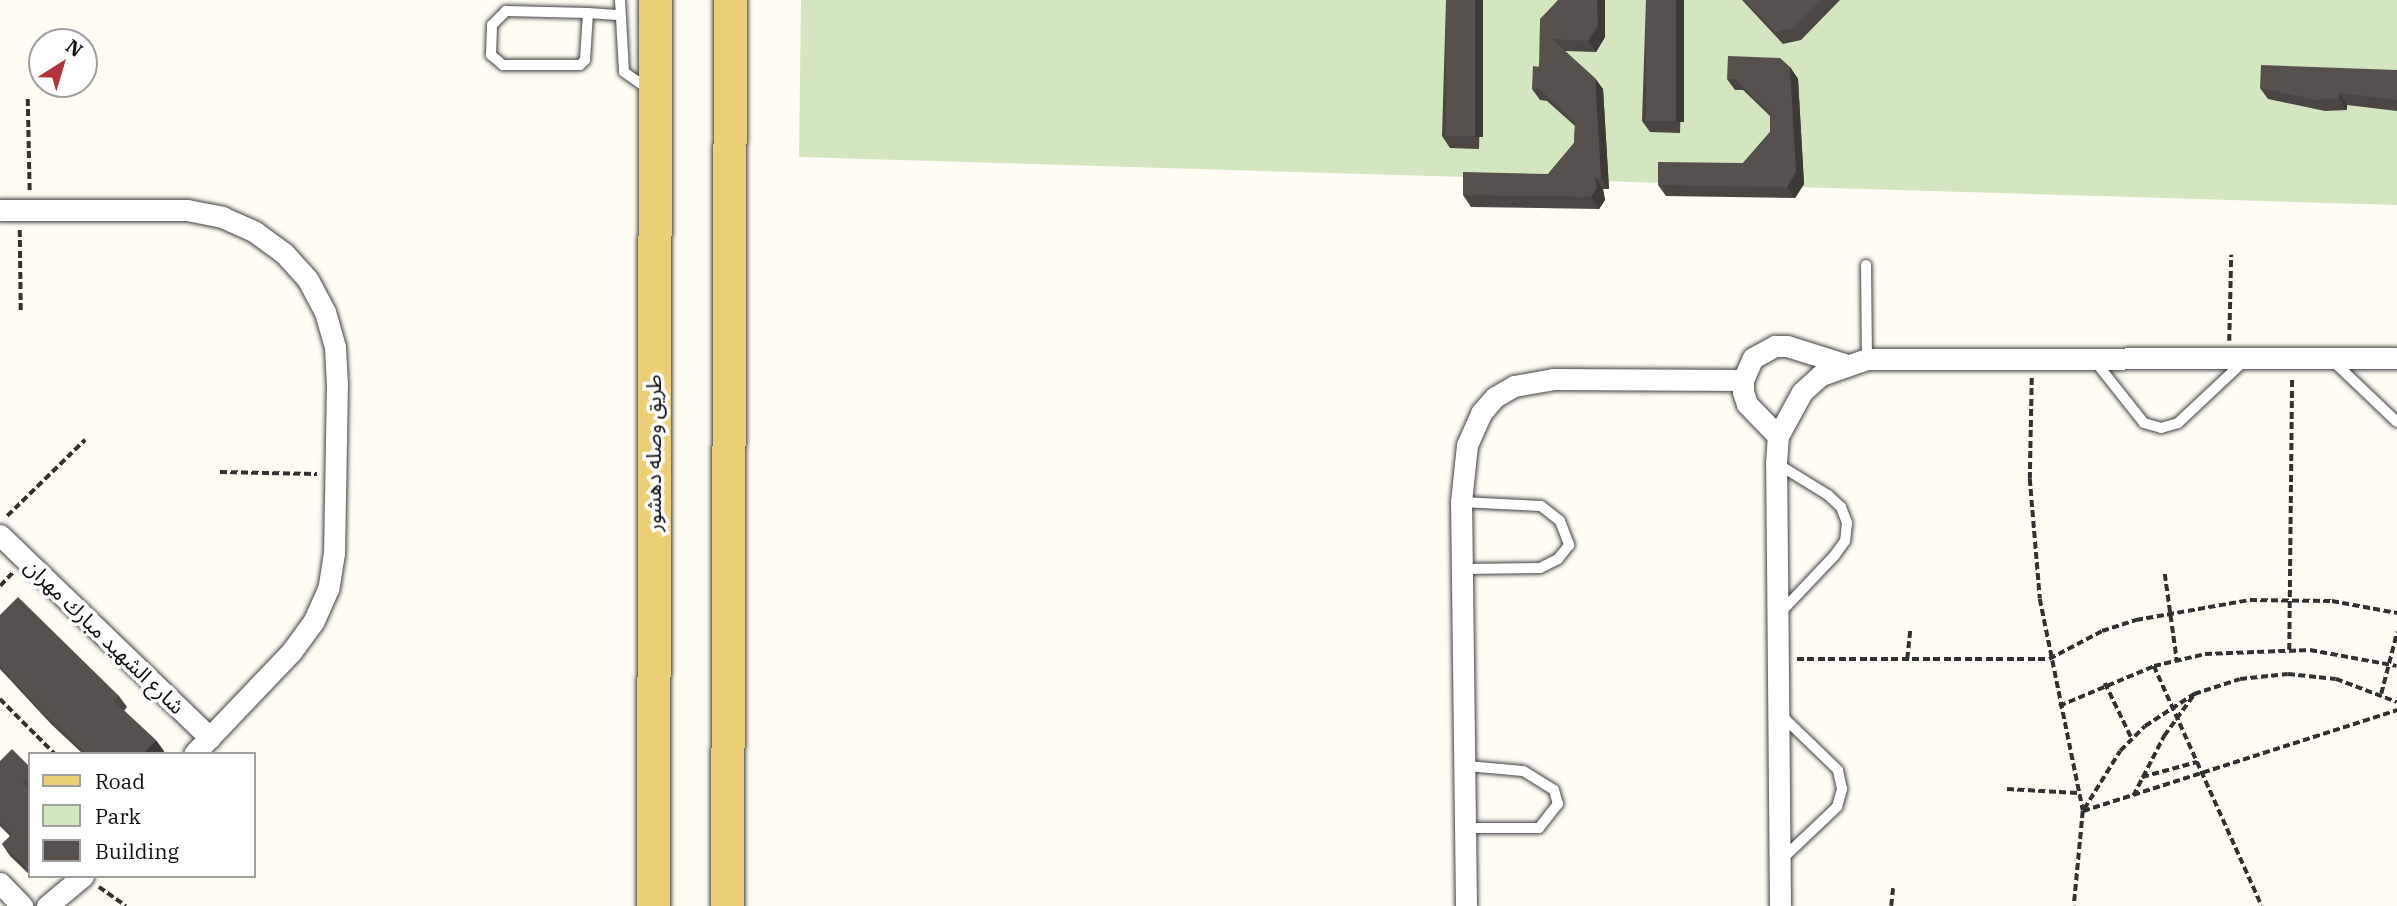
<!DOCTYPE html>
<html>
<head>
<meta charset="utf-8">
<style>
  body { margin:0 }
  #map { position:relative; width:2397px; height:906px; overflow:hidden; background:#fefcf3; font-family:"IBM Plex Serif","Noto Sans Arabic",serif }
  div>[style] { position:absolute }
  .green>* { inset:0; background:#d4e6bf }
  .path>* { height:3.5px; margin-top:-1.75px; transform-origin:0; background:repeating-linear-gradient(90deg,#313131 0 7px,transparent 0 10.5px) }
  .roads { filter:drop-shadow(0 0 2px #424242) drop-shadow(0 0 2px #424242) }
  .lane>* { height:10px; margin:-5px; padding:0 5px; transform-origin:5px; border-radius:5px; background:#fff }
  .street>* { height:21px; margin:-10.5px; padding:0 10.5px; transform-origin:10.5px; border-radius:10.5px; background:#fff }
  .primary>* { height:33px; margin:-16.5px; padding:0 16.5px; transform-origin:16.5px; border-radius:16.5px; background:#ecce74 }
  .wall>* { inset:0; background:#4b4642 }
  .shaded-wall>* { inset:0; background:#3d3936; transform-origin:0 0 }
  .building>* { inset:0; background:#57514d; transform-origin:0 0 }
  span { translate:-50% -50%; white-space:nowrap; text-align:center; line-height:1.15; -webkit-text-stroke:7px #fff; paint-order:stroke }
  .street-label { font-size:21px; color:#0f0f0f }
  .legend { position:absolute; left:28px; top:752px; width:228px; height:126px; box-sizing:border-box; background:#fff; border:2px solid #9f9f9f; margin:0; padding:9px 12px; list-style:none; font-size:21px; color:#0f0f0f }
  .legend li { display:flex; align-items:center; gap:14px; height:35px }
  .legend b { width:35px; border:2px solid #9f9f9f }
  .north { position:absolute; left:28px; top:28px; width:70px; height:70px; box-sizing:border-box; background:#fff; border:2px solid #9f9f9f; border-radius:50%; rotate:37deg; font-size:19px; font-weight:700; line-height:28px; text-align:center; color:#0f0f0f }
  .north::after { content:''; display:block; margin:auto; width:24px; height:32px; background:#b4333a; clip-path:polygon(50% 0,100% 100%,50% 72%,0 100%) }
</style>
</head>
<body>
<div id="map">
  <div class="green">
    <i style="clip-path:polygon(801px 0,2397px 0,2397px 205px,799px 157px)"></i>
  </div>
  <div class="path">
    <i style="left:28px;top:99px;width:92px;rotate:88.8deg"></i>
    <i style="left:20px;top:230px;width:82px;rotate:89.3deg"></i>
    <i style="left:2229px;top:341px;width:86px;rotate:-88.7deg"></i>
    <i style="left:2032px;top:378px;width:101px;rotate:91.1deg"></i>
    <i style="left:2030px;top:479px;width:120px;rotate:85.2deg"></i>
    <i style="left:2040px;top:599px;width:216px;rotate:78.5deg"></i>
    <i style="left:2083px;top:811px;width:95px;rotate:95.4deg"></i>
    <i style="left:220px;top:472px;width:97px;rotate:1.2deg"></i>
    <i style="left:7px;top:516px;width:109px;rotate:-44.3deg"></i>
    <i style="left:2165px;top:574px;width:88px;rotate:82.1deg"></i>
    <i style="left:0;top:586px;width:19px;rotate:-47deg"></i>
    <i style="left:2289px;top:650px;width:272px;rotate:-89.4deg"></i>
    <i style="left:1797px;top:659px;width:252px"></i>
    <i style="left:2049px;top:659px;width:60px;rotate:-27.8deg"></i>
    <i style="left:2102px;top:631px;width:36px;rotate:-18deg"></i>
    <i style="left:2136px;top:620px;width:116px;rotate:-10deg"></i>
    <i style="left:2250px;top:600px;width:82px;rotate:0.7deg"></i>
    <i style="left:2332px;top:601px;width:66px;rotate:10.5deg"></i>
    <i style="left:1907px;top:659px;width:29px;rotate:-84deg"></i>
    <i style="left:2154px;top:666px;width:263px;rotate:65.8deg"></i>
    <i style="left:2105px;top:683px;width:62px;rotate:64.3deg"></i>
    <i style="left:2381px;top:694px;width:64px;rotate:-75.5deg"></i>
    <i style="left:0;top:699px;width:78px;rotate:45deg"></i>
    <i style="left:2059px;top:706px;width:103px;rotate:-22.8deg"></i>
    <i style="left:2154px;top:666px;width:52px;rotate:-13.2deg"></i>
    <i style="left:2205px;top:654px;width:105px;rotate:-2.2deg"></i>
    <i style="left:2310px;top:650px;width:88px;rotate:10.4deg"></i>
    <i style="left:2142px;top:777px;width:57px;rotate:-15.3deg"></i>
    <i style="left:2007px;top:789px;width:71px;rotate:3.2deg"></i>
    <i style="left:2133px;top:796px;width:68px;rotate:-62.7deg"></i>
    <i style="left:2164px;top:736px;width:49px;rotate:-54.1deg"></i>
    <i style="left:2084px;top:809px;width:68px;rotate:-58.2deg"></i>
    <i style="left:2120px;top:751px;width:35px;rotate:-45deg"></i>
    <i style="left:2145px;top:726px;width:59px;rotate:-33.1deg"></i>
    <i style="left:2194px;top:694px;width:48px;rotate:-18.1deg"></i>
    <i style="left:2240px;top:679px;width:48px;rotate:-5.9deg"></i>
    <i style="left:2288px;top:674px;width:48px;rotate:5.9deg"></i>
    <i style="left:2336px;top:679px;width:65px;rotate:20.7deg"></i>
    <i style="left:2083px;top:811px;width:330px;rotate:-17.8deg"></i>
    <i style="left:99px;top:887px;width:33px;rotate:35deg"></i>
    <i style="left:1891px;top:906px;width:19px;rotate:-84deg"></i>
  </div>
  <div class="roads">
    <div class="lane">
      <i style="left:620px;top:0;width:72px;rotate:86.8deg"></i>
      <i style="left:624px;top:72px;width:33px;rotate:35deg"></i>
      <i style="left:588px;top:13px;width:47px;rotate:93.7deg"></i>
      <i style="left:585px;top:60px;width:7px;rotate:135deg"></i>
      <i style="left:580px;top:65px;width:77px;rotate:180deg"></i>
      <i style="left:503px;top:65px;width:16px;rotate:-140deg"></i>
      <i style="left:491px;top:55px;width:30px;rotate:-88deg"></i>
      <i style="left:492px;top:25px;width:20px;rotate:-45deg"></i>
      <i style="left:506px;top:11px;width:82px;rotate:1.4deg"></i>
      <i style="left:588px;top:13px;width:32px;rotate:4deg"></i>
      <i style="left:1866px;top:265px;width:94px;rotate:89.4deg"></i>
      <i style="left:2331px;top:359px;width:91px;rotate:43.7deg"></i>
      <i style="left:2094px;top:360px;width:80px;rotate:51.6deg"></i>
      <i style="left:2144px;top:423px;width:18px;rotate:16deg"></i>
      <i style="left:2161px;top:428px;width:18px;rotate:-16deg"></i>
      <i style="left:2178px;top:423px;width:92px;rotate:-43.2deg"></i>
      <i style="left:1776px;top:463px;width:61px;rotate:31.6deg"></i>
      <i style="left:1828px;top:495px;width:18px;rotate:43deg"></i>
      <i style="left:1841px;top:507px;width:17px;rotate:69deg"></i>
      <i style="left:1847px;top:523px;width:18px;rotate:96deg"></i>
      <i style="left:1845px;top:541px;width:17px;rotate:126deg"></i>
      <i style="left:1835px;top:555px;width:83px;rotate:133.5deg"></i>
      <i style="left:1461px;top:502px;width:80px;rotate:2.9deg"></i>
      <i style="left:1541px;top:506px;width:24px;rotate:38deg"></i>
      <i style="left:1560px;top:521px;width:26px;rotate:69deg"></i>
      <i style="left:1569px;top:545px;width:18px;rotate:128deg"></i>
      <i style="left:1558px;top:559px;width:20px;rotate:153deg"></i>
      <i style="left:1540px;top:568px;width:76px;rotate:179.2deg"></i>
      <i style="left:1466px;top:828px;width:73px"></i>
      <i style="left:1539px;top:828px;width:31px;rotate:-52deg"></i>
      <i style="left:1558px;top:804px;width:15px;rotate:-106deg"></i>
      <i style="left:1554px;top:790px;width:36px;rotate:-148deg"></i>
      <i style="left:1523px;top:771px;width:56px;rotate:-174.9deg"></i>
      <i style="left:1780px;top:861px;width:79px;rotate:-43.5deg"></i>
      <i style="left:1837px;top:807px;width:19px;rotate:-74deg"></i>
      <i style="left:1842px;top:789px;width:19px;rotate:-102deg"></i>
      <i style="left:1838px;top:770px;width:81px;rotate:-136deg"></i>
    </div>
    <div class="street">
      <i style="left:0;top:210px;width:187px"></i>
      <i style="left:187px;top:210px;width:36px;rotate:11deg"></i>
      <i style="left:222px;top:217px;width:36px;rotate:24deg"></i>
      <i style="left:255px;top:232px;width:36px;rotate:36deg"></i>
      <i style="left:284px;top:253px;width:36px;rotate:48deg"></i>
      <i style="left:308px;top:280px;width:36px;rotate:62deg"></i>
      <i style="left:325px;top:312px;width:36px;rotate:74deg"></i>
      <i style="left:335px;top:347px;width:36px;rotate:87deg"></i>
      <i style="left:337px;top:383px;width:170px;rotate:91deg"></i>
      <i style="left:334px;top:553px;width:36px;rotate:99deg"></i>
      <i style="left:328px;top:589px;width:36px;rotate:114deg"></i>
      <i style="left:313px;top:622px;width:36px;rotate:126deg"></i>
      <i style="left:292px;top:651px;width:142px;rotate:133.6deg"></i>
      <i style="left:1778px;top:436px;width:45px;rotate:-134.1deg"></i>
      <i style="left:1747px;top:404px;width:13px;rotate:-108deg"></i>
      <i style="left:1743px;top:392px;width:12px;rotate:-90deg"></i>
      <i style="left:1743px;top:380px;width:24px;rotate:-66deg"></i>
      <i style="left:1753px;top:358px;width:25px;rotate:-29deg"></i>
      <i style="left:1775px;top:346px;width:12px"></i>
      <i style="left:1787px;top:346px;width:60px;rotate:17.5deg"></i>
      <i style="left:0;top:535px;width:292px;rotate:44deg"></i>
      <i style="left:0;top:883px;width:32px;rotate:46deg"></i>
      <i style="left:47px;top:906px;width:47px;rotate:-39.8deg"></i>
      <i style="left:1466px;top:906px;width:404px;rotate:-90.7deg"></i>
      <i style="left:1461px;top:502px;width:57px;rotate:-84deg"></i>
      <i style="left:1467px;top:445px;width:35px;rotate:-66deg"></i>
      <i style="left:1481px;top:413px;width:21px;rotate:-49deg"></i>
      <i style="left:1495px;top:397px;width:22px;rotate:-30deg"></i>
      <i style="left:1514px;top:386px;width:41px;rotate:-9.9deg"></i>
      <i style="left:1554px;top:379px;width:189px;rotate:0.3deg"></i>
      <i style="left:1780px;top:906px;width:443px;rotate:-90.5deg"></i>
      <i style="left:1776px;top:463px;width:27px;rotate:-86deg"></i>
      <i style="left:1778px;top:436px;width:50px;rotate:-61.4deg"></i>
      <i style="left:1802px;top:392px;width:25px;rotate:-42deg"></i>
      <i style="left:1821px;top:375px;width:49px;rotate:-19.2deg"></i>
      <i style="left:1867px;top:359px;width:530px;rotate:-0.11deg"></i>
    </div>
    <div class="primary">
      <i style="left:653px;top:906px;width:906px;rotate:-89.87deg"></i>
      <i style="left:727px;top:906px;width:906px;rotate:-89.81deg"></i>
    </div>
  </div>
  <div class="wall">
    <i style="clip-path:polygon(1446px 0,1483px 0,1479px 149px,1450px 148px,1442px 136px)"></i>
    <i style="clip-path:polygon(1558px 0,1605px 0,1605px 37px,1596px 52px,1565px 51px,1603px 89px,1609px 189px,1603px 189px,1605px 200px,1599px 209px,1471px 207px,1463px 195px,1548px 174px,1574px 143px,1575px 126px,1547px 101px,1540px 100px,1532px 89px)"></i>
    <i style="clip-path:polygon(1646px 0,1684px 0,1680px 133px,1650px 132px,1642px 121px)"></i>
    <i style="clip-path:polygon(1742px 0,1840px 0,1801px 40px,1783px 44px)"></i>
    <i style="clip-path:polygon(1790px 67px,1798px 79px,1804px 184px,1795px 198px,1666px 196px,1658px 185px,1743px 163px,1770px 132px,1770px 116px,1743px 90px,1735px 90px,1727px 79px)"></i>
    <i style="clip-path:polygon(2397px 70px,2397px 111px,2347px 105px,2347px 110px,2325px 111px,2268px 99px,2260px 88px)"></i>
    <i style="clip-path:polygon(0 615px,119px 696px,127px 707px,124px 711px,164px 751px,162px 754px,83px 754px,51px 724px,0 669px)"></i>
    <i style="clip-path:polygon(0 761px,30px 767px,30px 875px,10px 856px,2px 844px,10px 836px,0 826px)"></i>
  </div>
  <div class="shaded-wall">
    <i style="left:1475px;top:0;width:8px;height:137px"></i>
    <i style="clip-path:polygon(1597px 0,1605px 0,1605px 37px,1596px 52px,1588px 41px)"></i>
    <i style="left:1676px;top:0;width:8px;height:122px"></i>
    <i style="clip-path:polygon(1790px 67px,1798px 79px,1804px 184px,1795px 198px,1787px 187px)"></i>
    <i style="clip-path:polygon(1595px 78px,1603px 89px,1609px 189px,1601px 178px)"></i>
    <i style="clip-path:polygon(2339px 93px,2347px 105px,2347px 110px,2339px 98px)"></i>
    <i style="clip-path:polygon(1595px 178px,1603px 189px,1605px 200px,1599px 209px,1591px 197px)"></i>
    <i style="clip-path:polygon(156px 740px,164px 751px,162px 754px,143px 754px)"></i>
  </div>
  <div class="building">
    <i style="left:1446px;top:0;width:29px;height:136px"></i>
    <i style="clip-path:polygon(1558px 0,1597px 0,1598px 26px,1588px 41px,1552px 39px,1595px 78px,1601px 178px,1595px 178px,1597px 188px,1591px 197px,1463px 195px,1463px 172px,1548px 174px,1574px 143px,1575px 122px,1539px 89px,1532px 89px,1533px 66px,1539px 67px,1540px 19px)"></i>
    <i style="left:1646px;top:0;width:30px;height:121px"></i>
    <i style="clip-path:polygon(1744px 0,1821px 0,1793px 28px,1775px 32px)"></i>
    <i style="clip-path:polygon(1728px 56px,1780px 58px,1790px 67px,1796px 172px,1787px 187px,1658px 185px,1658px 162px,1743px 163px,1770px 132px,1770px 112px,1735px 79px,1727px 79px)"></i>
    <i style="clip-path:polygon(2261px 65px,2397px 70px,2397px 100px,2339px 93px,2339px 98px,2317px 100px,2260px 88px)"></i>
    <i style="clip-path:polygon(18px 597px,119px 696px,114px 701px,156px 740px,143px 754px,87px 754px,43px 713px,0 666px,0 615px)"></i>
    <i style="clip-path:polygon(12px 749px,30px 767px,30px 776px,23px 783px,30px 789px,30px 865px,27px 868px,2px 844px,12px 834px,0 823px,0 761px)"></i>
  </div>
  <div class="street-label">
    <span style="left:653px;top:453px;rotate:-90deg">طريق وصله دهشور</span>
    <span style="left:105px;top:636px;rotate:44deg">شارع الشهيد مبارك مهران</span>
  </div>
  <ul class="legend">
  <li><b style="height:9px;background:#ecce74"></b>Road</li>
  <li><b style="height:19px;background:#d4e6bf"></b>Park</li>
  <li><b style="height:19px;background:#57514d"></b>Building</li>
  </ul>
  <div class="north">N</div>
</div>
</body>
</html>
